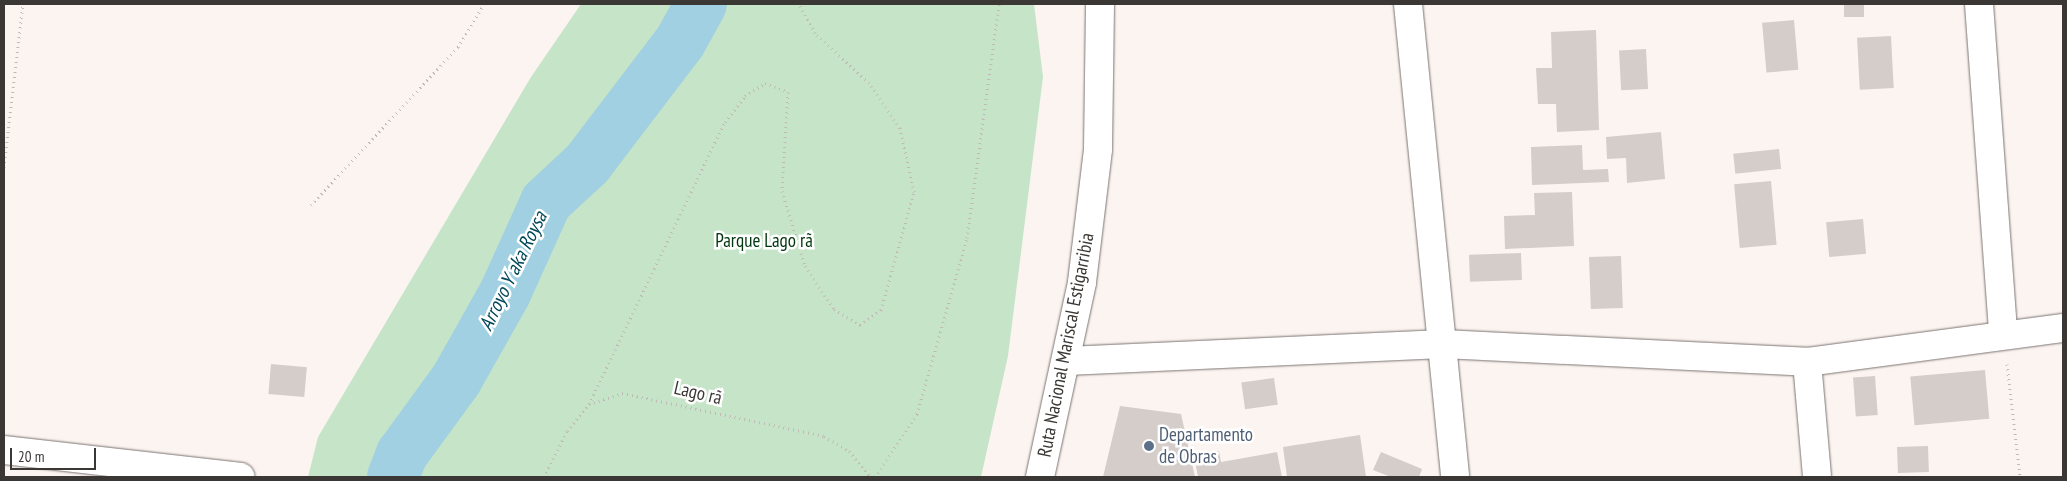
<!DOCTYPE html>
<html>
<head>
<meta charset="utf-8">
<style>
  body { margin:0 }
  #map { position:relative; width:2067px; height:481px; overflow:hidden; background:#fcf4f1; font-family:"PT Sans Narrow",sans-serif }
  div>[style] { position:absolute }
  .green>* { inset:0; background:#c6e4c8 }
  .river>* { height:52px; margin:-26px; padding:0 26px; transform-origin:26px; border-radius:26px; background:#a0d0e1 }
  .building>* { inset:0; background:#d5cdca; transform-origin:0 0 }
  .path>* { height:3px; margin-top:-1.5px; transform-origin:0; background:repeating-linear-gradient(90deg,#c0b9b6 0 1px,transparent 0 5px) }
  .roads { filter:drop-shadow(0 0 1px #7b7471) drop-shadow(0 0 1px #7b7471) }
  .minor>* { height:28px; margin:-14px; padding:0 14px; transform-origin:14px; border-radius:14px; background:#fff }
  .major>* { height:28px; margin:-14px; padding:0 14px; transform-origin:14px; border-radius:14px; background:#fff }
  .dots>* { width:14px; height:14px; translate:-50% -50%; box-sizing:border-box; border:2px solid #fff; border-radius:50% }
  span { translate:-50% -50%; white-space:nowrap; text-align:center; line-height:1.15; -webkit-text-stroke:5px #fff; paint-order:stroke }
  .park-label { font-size:19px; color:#02350d }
  .street-label { font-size:19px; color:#3a3735 }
  .service-label { font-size:19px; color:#4e5e75 }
  .left { translate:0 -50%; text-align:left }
  .water-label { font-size:20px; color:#014759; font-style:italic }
  .frame { position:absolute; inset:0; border:5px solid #3a3735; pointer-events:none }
  .scale { position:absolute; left:10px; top:448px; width:86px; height:22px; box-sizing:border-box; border:2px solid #3a3735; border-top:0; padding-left:6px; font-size:15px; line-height:18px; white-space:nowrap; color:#3a3735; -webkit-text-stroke:4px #fff; paint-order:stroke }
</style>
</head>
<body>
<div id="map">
  <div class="green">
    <i style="clip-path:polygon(581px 4px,1034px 4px,1043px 77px,1008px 356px,981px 477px,308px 477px,318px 437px,531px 77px)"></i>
  </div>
  <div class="river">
    <i style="left:393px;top:477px;width:25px;rotate:-69deg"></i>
    <i style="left:402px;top:454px;width:92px;rotate:-53.9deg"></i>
    <i style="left:456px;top:380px;width:100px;rotate:-60.6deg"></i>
    <i style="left:505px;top:293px;width:100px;rotate:-65.7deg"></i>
    <i style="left:546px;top:202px;width:56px;rotate:-42.8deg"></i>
    <i style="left:587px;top:164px;width:153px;rotate:-52.7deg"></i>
    <i style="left:680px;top:42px;width:43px;rotate:-61.1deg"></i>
  </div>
  <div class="building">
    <i style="left:1844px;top:4px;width:20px;height:13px"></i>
    <i style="left:1794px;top:20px;width:50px;height:32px;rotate:85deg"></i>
    <i style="clip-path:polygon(1596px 30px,1599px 130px,1557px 132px,1556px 104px,1538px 104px,1536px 68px,1552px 68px,1551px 32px)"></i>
    <i style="left:1891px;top:36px;width:52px;height:34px;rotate:87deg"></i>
    <i style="left:1646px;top:49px;width:40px;height:27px;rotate:87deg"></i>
    <i style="clip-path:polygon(1661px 132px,1665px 179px,1627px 183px,1626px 158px,1607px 159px,1606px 137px)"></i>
    <i style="clip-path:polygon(1582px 145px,1583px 170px,1608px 169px,1609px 182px,1532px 185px,1531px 147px)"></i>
    <i style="left:1779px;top:149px;width:20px;height:46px;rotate:84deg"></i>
    <i style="left:1771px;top:181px;width:64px;height:37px;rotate:85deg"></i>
    <i style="clip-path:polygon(1572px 192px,1574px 246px,1505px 249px,1504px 216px,1535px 215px,1534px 193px)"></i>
    <i style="left:1863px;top:219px;width:35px;height:37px;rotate:85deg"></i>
    <i style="left:1521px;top:253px;width:27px;height:52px;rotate:88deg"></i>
    <i style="left:1621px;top:256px;width:52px;height:32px;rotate:88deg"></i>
    <i style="left:271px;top:364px;width:36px;height:30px;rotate:5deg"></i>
    <i style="left:1985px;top:370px;width:49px;height:75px;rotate:85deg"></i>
    <i style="left:1875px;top:376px;width:39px;height:22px;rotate:86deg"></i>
    <i style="left:1274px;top:378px;width:27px;height:33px;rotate:82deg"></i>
    <i style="clip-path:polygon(1120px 406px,1181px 414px,1195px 477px,1103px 477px)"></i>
    <i style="clip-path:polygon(1360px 435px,1366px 477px,1287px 477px,1283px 447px)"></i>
    <i style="left:1928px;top:446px;width:26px;height:31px;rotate:88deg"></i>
    <i style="clip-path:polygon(1219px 451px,1221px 462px,1277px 452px,1282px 477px,1198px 477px,1194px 455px)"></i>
    <i style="clip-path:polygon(1381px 452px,1422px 469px,1419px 477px,1391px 477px,1373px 470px)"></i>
  </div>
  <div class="path">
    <i style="left:4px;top:167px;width:164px;rotate:-83.4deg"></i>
    <i style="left:311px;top:205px;width:216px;rotate:-47.1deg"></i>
    <i style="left:458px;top:47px;width:50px;rotate:-58.8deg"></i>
    <i style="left:2007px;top:364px;width:114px;rotate:83.4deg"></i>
    <i style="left:589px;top:404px;width:313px;rotate:-64.3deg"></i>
    <i style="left:725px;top:122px;width:33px;rotate:-52deg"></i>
    <i style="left:745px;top:96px;width:24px;rotate:-33deg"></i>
    <i style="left:765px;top:83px;width:25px;rotate:21deg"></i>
    <i style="left:788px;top:92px;width:99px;rotate:93.5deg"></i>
    <i style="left:782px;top:191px;width:78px;rotate:73deg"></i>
    <i style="left:805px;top:266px;width:52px;rotate:56deg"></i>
    <i style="left:834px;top:309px;width:31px;rotate:32deg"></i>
    <i style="left:860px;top:325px;width:26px;rotate:-36deg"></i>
    <i style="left:881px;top:310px;width:123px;rotate:-74.4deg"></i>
    <i style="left:914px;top:192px;width:66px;rotate:-102.3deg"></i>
    <i style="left:900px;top:128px;width:55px;rotate:-124.6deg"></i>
    <i style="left:869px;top:83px;width:74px;rotate:-137.2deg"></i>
    <i style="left:815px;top:33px;width:33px;rotate:-119deg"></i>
    <i style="left:544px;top:477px;width:51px;rotate:-63.4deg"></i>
    <i style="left:567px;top:431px;width:35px;rotate:-51deg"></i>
    <i style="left:589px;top:404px;width:35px;rotate:-18deg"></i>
    <i style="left:622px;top:393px;width:207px;rotate:12deg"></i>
    <i style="left:824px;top:436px;width:29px;rotate:31deg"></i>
    <i style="left:849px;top:451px;width:33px;rotate:51deg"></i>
    <i style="left:875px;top:477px;width:76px;rotate:-56.3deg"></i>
    <i style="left:917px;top:414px;width:183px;rotate:-74.1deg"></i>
    <i style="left:967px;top:238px;width:236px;rotate:-82.2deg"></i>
  </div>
  <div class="roads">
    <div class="minor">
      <i style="left:1408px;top:4px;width:475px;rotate:84.3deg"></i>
      <i style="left:1979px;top:4px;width:331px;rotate:85.8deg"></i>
      <i style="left:1067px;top:361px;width:376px;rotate:-2.6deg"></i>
      <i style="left:1443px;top:344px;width:364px;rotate:2.8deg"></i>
      <i style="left:1807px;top:362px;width:258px;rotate:-7.6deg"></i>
      <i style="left:1807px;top:362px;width:115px;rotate:85deg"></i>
      <i style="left:4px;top:450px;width:238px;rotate:6.5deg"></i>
    </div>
    <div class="major">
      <i style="left:1040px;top:477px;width:199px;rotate:-77.8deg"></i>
      <i style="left:1082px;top:282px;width:134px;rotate:-83.1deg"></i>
      <i style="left:1098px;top:149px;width:145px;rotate:-89.2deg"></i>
    </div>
  </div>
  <div class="dots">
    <i style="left:1149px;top:446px;background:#5c6f8a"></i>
  </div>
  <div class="park-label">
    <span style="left:764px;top:241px">Parque Lago rã</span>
  </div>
  <div class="street-label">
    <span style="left:1066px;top:345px;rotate:-79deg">Ruta Nacional Mariscal Estigarribia</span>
    <span style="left:698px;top:393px;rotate:13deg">Lago rã</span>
  </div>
  <div class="service-label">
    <span class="left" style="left:1159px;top:446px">Departamento<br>de Obras</span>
  </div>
  <div class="water-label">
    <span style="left:513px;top:271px;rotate:-64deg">Arroyo Y aka Roysa</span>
  </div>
  <div class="frame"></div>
  <div class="scale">20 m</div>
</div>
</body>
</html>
